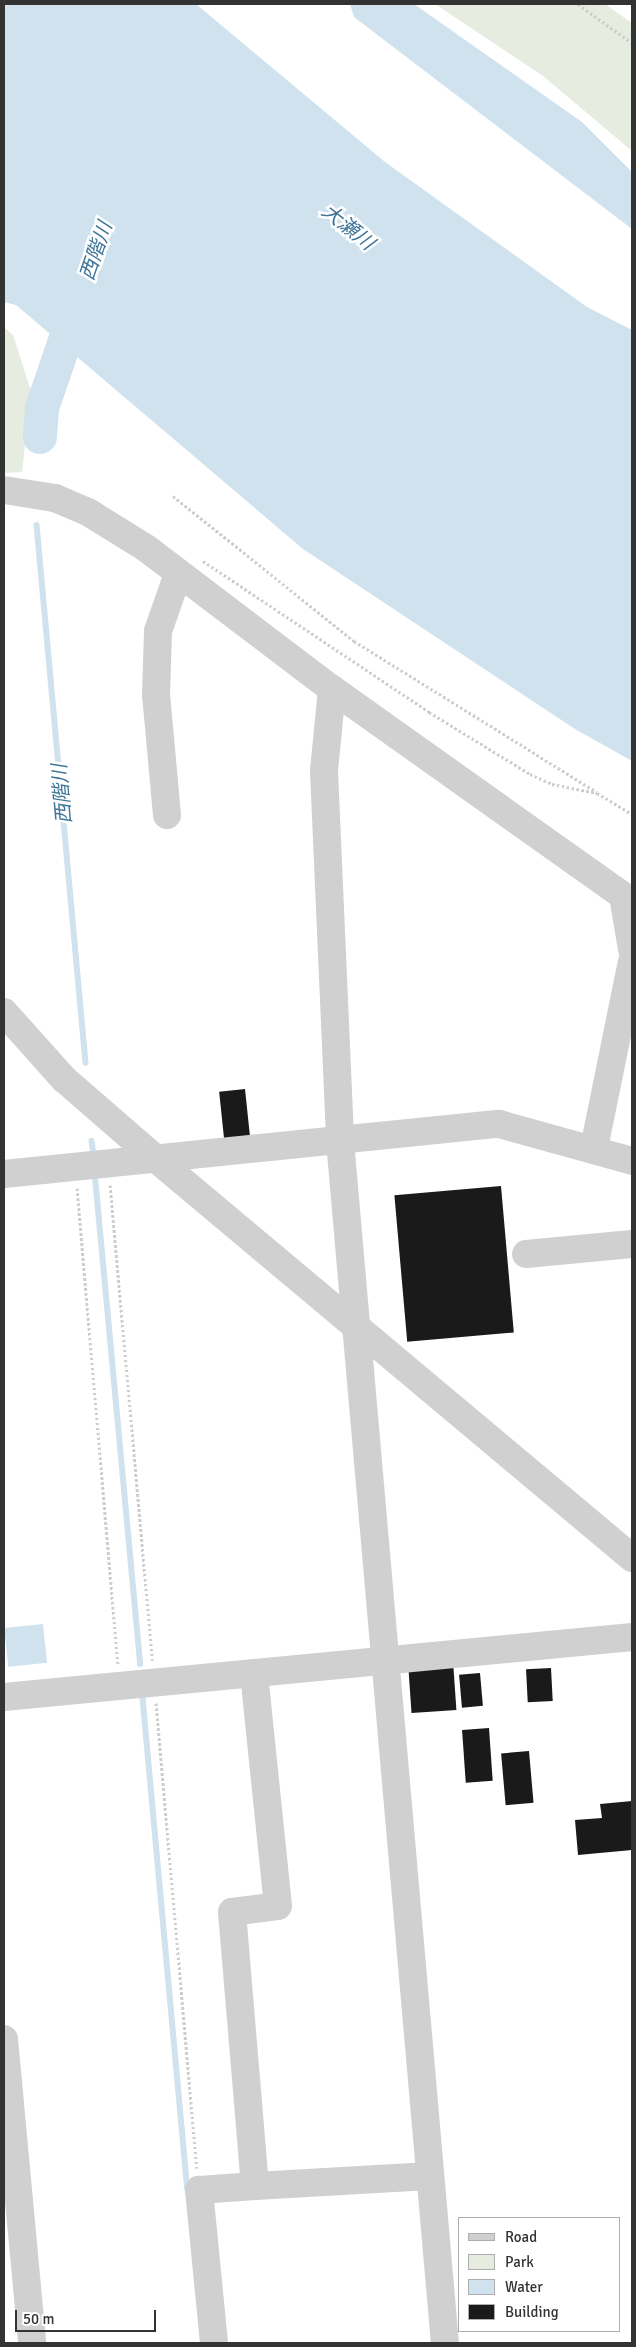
<!DOCTYPE html>
<html>
<head>
<meta charset="utf-8">
<style>
  body { margin:0 }
  #map { position:relative; width:636px; height:2347px; overflow:hidden; background:#fff; font-family:Signika,"Noto Sans JP",sans-serif }
  div>[style] { position:absolute }
  .green>* { inset:0; background:#e6ecdf }
  .water>* { inset:0; background:#cfe2ee; transform-origin:0 0 }
  .stream>* { height:5.5px; margin:-2.75px; padding:0 2.75px; transform-origin:2.75px; border-radius:2.75px; background:#cfe2ee }
  .river>* { height:34px; margin:-17px; padding:0 17px; transform-origin:17px; border-radius:17px; background:#cfe2ee }
  .building>* { inset:0; background:#1a1a1a; transform-origin:0 0 }
  .path>* { height:3px; margin-top:-1.5px; transform-origin:0; background:repeating-linear-gradient(90deg,#cdcdcd 0 2.5px,transparent 0 5px) }
  .minor>* { height:28px; margin:-14px; padding:0 14px; transform-origin:14px; border-radius:14px; background:#d0d0d0 }
  span { translate:-50% -50%; white-space:nowrap; text-align:center; line-height:1.15; -webkit-text-stroke:5px #fff; paint-order:stroke }
  .water-label { font-size:20px; color:#3f7597; font-style:italic }
  .frame { position:absolute; inset:0; border:5px solid #333; pointer-events:none }
  .legend { position:absolute; left:458px; top:2217px; width:162px; height:115px; box-sizing:border-box; background:#fff; border:1px solid #adadad; margin:0; padding:6px 9px; list-style:none; font-size:15px; color:#333 }
  .legend li { display:flex; align-items:center; gap:10px; height:25px }
  .legend b { width:25px; border:1px solid #adadad }
  .scale { position:absolute; left:15px; top:2310px; width:141px; height:22px; box-sizing:border-box; border:2px solid #333; border-top:0; padding-left:6px; font-size:15px; line-height:18px; white-space:nowrap; color:#333; -webkit-text-stroke:4px #fff; paint-order:stroke }
</style>
</head>
<body>
<div id="map">
  <div class="green">
    <i style="clip-path:polygon(435px 4px,605px 4px,632px 23px,632px 151px,543px 76px)"></i>
    <i style="clip-path:polygon(4px 327px,13px 335px,31px 391px,22px 472px,4px 473px)"></i>
  </div>
  <div class="water">
    <i style="clip-path:polygon(4px 4px,196px 4px,385px 162px,587px 307px,632px 330px,632px 761px,575px 729px,303px 549px,16px 305px,4px 302px)"></i>
    <i style="clip-path:polygon(350px 4px,414px 4px,582px 122px,632px 172px,632px 229px,354px 17px)"></i>
    <i style="left:43px;top:1624px;width:39px;height:39px;rotate:84deg"></i>
  </div>
  <div class="stream">
    <i style="left:37px;top:525px;width:540px;rotate:84.8deg"></i>
    <i style="left:92px;top:1141px;width:14px;rotate:82deg"></i>
    <i style="left:95px;top:1172px;width:494px;rotate:84.7deg"></i>
    <i style="left:143px;top:1698px;width:493px;rotate:84.8deg"></i>
  </div>
  <div class="river">
    <i style="left:40px;top:437px;width:29px;rotate:-86deg"></i>
    <i style="left:42px;top:408px;width:111px;rotate:-71.1deg"></i>
  </div>
  <div class="building">
    <i style="left:245px;top:1089px;width:48px;height:26px;rotate:84deg"></i>
    <i style="left:501px;top:1186px;width:147px;height:107px;rotate:85deg"></i>
    <i style="left:453px;top:1661px;width:49px;height:45px;rotate:86deg"></i>
    <i style="left:551px;top:1668px;width:33px;height:25px;rotate:87deg"></i>
    <i style="left:480px;top:1673px;width:33px;height:21px;rotate:85deg"></i>
    <i style="left:489px;top:1728px;width:53px;height:27px;rotate:86deg"></i>
    <i style="left:529px;top:1751px;width:52px;height:28px;rotate:85deg"></i>
    <i style="clip-path:polygon(632px 1801px,632px 1850px,578px 1855px,575px 1820px,602px 1818px,600px 1804px)"></i>
  </div>
  <div class="path">
    <i style="left:578px;top:4px;width:67px;rotate:35.8deg"></i>
    <i style="left:173px;top:496px;width:232px;rotate:38.7deg"></i>
    <i style="left:354px;top:641px;width:286px;rotate:31.9deg"></i>
    <i style="left:203px;top:561px;width:272px;rotate:33.7deg"></i>
    <i style="left:429px;top:712px;width:119px;rotate:31.5deg"></i>
    <i style="left:530px;top:774px;width:24px;rotate:24deg"></i>
    <i style="left:552px;top:784px;width:46px;rotate:11.3deg"></i>
    <i style="left:597px;top:793px;width:41px;rotate:31deg"></i>
    <i style="left:110px;top:1185px;width:477px;rotate:84.9deg"></i>
    <i style="left:77px;top:1188px;width:479px;rotate:85.1deg"></i>
    <i style="left:156px;top:1703px;width:467px;rotate:85deg"></i>
  </div>
  <div class="minor">
    <i style="left:4px;top:490px;width:52px;rotate:8.9deg"></i>
    <i style="left:55px;top:498px;width:36px;rotate:23deg"></i>
    <i style="left:88px;top:512px;width:68px;rotate:31.8deg"></i>
    <i style="left:146px;top:548px;width:233px;rotate:37.2deg"></i>
    <i style="left:332px;top:689px;width:368px;rotate:35.4deg"></i>
    <i style="left:332px;top:689px;width:82px;rotate:95.6deg"></i>
    <i style="left:324px;top:771px;width:370px;rotate:87.5deg"></i>
    <i style="left:340px;top:1141px;width:1207px;rotate:85.01deg"></i>
    <i style="left:167px;top:815px;width:121px;rotate:-95.2deg"></i>
    <i style="left:156px;top:695px;width:64px;rotate:-88.2deg"></i>
    <i style="left:158px;top:631px;width:60px;rotate:-70.7deg"></i>
    <i style="left:623px;top:896px;width:54px;rotate:80.4deg"></i>
    <i style="left:4px;top:1012px;width:90px;rotate:48.2deg"></i>
    <i style="left:64px;top:1079px;width:121px;rotate:41deg"></i>
    <i style="left:155px;top:1158px;width:623px;rotate:39.98deg"></i>
    <i style="left:594px;top:1148px;width:190px;rotate:-78.5deg"></i>
    <i style="left:4px;top:1174px;width:498px;rotate:-5.8deg"></i>
    <i style="left:499px;top:1124px;width:138px;rotate:15.5deg"></i>
    <i style="left:526px;top:1254px;width:106px;rotate:-5.4deg"></i>
    <i style="left:4px;top:1697px;width:631px;rotate:-5.46deg"></i>
    <i style="left:4px;top:2039px;width:305px;rotate:84.7deg"></i>
    <i style="left:255px;top:2186px;width:175px;rotate:-3.3deg"></i>
    <i style="left:214px;top:2343px;width:154px;rotate:-95.6deg"></i>
    <i style="left:199px;top:2190px;width:56px;rotate:-4.1deg"></i>
    <i style="left:255px;top:2186px;width:275px;rotate:-94.8deg"></i>
    <i style="left:232px;top:1912px;width:46px;rotate:-7.4deg"></i>
    <i style="left:278px;top:1906px;width:234px;rotate:-95.9deg"></i>
  </div>
  <div class="water-label">
    <span style="left:348px;top:227px;rotate:39deg">大瀬川</span>
    <span style="left:96px;top:251px;rotate:-71deg">西階川</span>
    <span style="left:62px;top:794px;rotate:-95deg">西階川</span>
  </div>
  <div class="frame"></div>
  <ul class="legend">
  <li><b style="height:6px;background:#d0d0d0"></b>Road</li>
  <li><b style="height:14px;background:#e6ecdf"></b>Park</li>
  <li><b style="height:14px;background:#cfe2ee"></b>Water</li>
  <li><b style="height:14px;background:#1a1a1a"></b>Building</li>
  </ul>
  <div class="scale">50 m</div>
</div>
</body>
</html>
